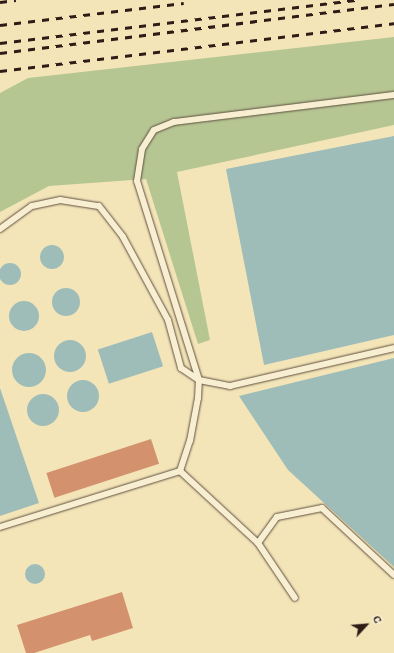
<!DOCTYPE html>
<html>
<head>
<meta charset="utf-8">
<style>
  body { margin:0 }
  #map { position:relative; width:394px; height:653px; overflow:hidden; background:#f4e5b9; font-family:Alegreya,serif }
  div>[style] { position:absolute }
  .green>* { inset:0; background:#b6c693 }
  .water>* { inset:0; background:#9fbdb8; transform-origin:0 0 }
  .round { border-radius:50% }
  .building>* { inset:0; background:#d3916d; transform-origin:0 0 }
  .roads { filter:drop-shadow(0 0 1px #5f4f3f) drop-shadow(0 0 1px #5f4f3f) }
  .lane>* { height:6px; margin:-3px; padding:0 3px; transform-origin:3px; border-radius:3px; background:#f8eed2 }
  .rail>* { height:3px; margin-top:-1.5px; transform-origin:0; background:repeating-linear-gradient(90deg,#2d1d16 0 7px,transparent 0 14px) }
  span { translate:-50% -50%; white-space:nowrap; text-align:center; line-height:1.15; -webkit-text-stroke:4px #f8eed2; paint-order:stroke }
  .north { position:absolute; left:346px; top:605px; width:40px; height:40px; -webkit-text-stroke:3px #f8eed2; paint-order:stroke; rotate:64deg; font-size:11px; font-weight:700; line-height:16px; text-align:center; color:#2d1d16 }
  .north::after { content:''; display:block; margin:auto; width:14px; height:18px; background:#2d1d16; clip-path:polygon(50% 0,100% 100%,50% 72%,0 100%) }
</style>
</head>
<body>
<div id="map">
  <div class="green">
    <i style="clip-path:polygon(394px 37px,394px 125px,177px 172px,210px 340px,198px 344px,146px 179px,49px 186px,0 212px,0 93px,28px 78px)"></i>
  </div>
  <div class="water">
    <i style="clip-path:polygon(394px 136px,394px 335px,264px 365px,226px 169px)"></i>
    <i class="round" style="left:40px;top:245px;width:24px;height:24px"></i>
    <i class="round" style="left:-1px;top:263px;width:22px;height:22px"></i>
    <i class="round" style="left:52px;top:288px;width:28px;height:28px"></i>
    <i class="round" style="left:9px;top:301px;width:30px;height:30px"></i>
    <i style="left:152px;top:332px;width:36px;height:57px;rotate:72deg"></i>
    <i class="round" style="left:54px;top:340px;width:32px;height:32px"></i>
    <i class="round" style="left:12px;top:353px;width:34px;height:34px"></i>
    <i style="clip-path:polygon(394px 358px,394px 567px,288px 470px,239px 396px)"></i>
    <i class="round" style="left:67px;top:380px;width:32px;height:32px"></i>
    <i style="clip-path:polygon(0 388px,39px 503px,0 516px)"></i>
    <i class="round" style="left:27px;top:394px;width:32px;height:32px"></i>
    <i class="round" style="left:25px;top:564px;width:20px;height:20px"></i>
  </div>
  <div class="building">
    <i style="left:151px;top:439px;width:26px;height:110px;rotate:72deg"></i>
    <i style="clip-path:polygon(122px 592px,133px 628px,92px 641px,90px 635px,34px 653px,26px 653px,17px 625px)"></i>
  </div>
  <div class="roads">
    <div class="lane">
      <i style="left:0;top:229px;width:39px;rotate:-36deg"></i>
      <i style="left:32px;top:206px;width:29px;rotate:-12deg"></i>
      <i style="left:60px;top:200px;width:39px;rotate:9deg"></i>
      <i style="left:99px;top:206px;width:39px;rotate:52deg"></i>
      <i style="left:123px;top:237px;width:94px;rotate:61.5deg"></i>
      <i style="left:168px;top:320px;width:50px;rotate:74.8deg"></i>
      <i style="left:181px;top:368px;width:22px;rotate:34deg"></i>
      <i style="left:199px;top:380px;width:32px;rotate:11deg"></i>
      <i style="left:230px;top:386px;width:168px;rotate:-13deg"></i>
      <i style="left:180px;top:471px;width:106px;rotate:42.7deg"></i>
      <i style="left:258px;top:543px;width:32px;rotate:-54deg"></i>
      <i style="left:277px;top:517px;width:46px;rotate:-11.3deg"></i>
      <i style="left:322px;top:508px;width:98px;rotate:42.9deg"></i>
      <i style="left:0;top:527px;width:189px;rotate:-17.3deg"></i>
      <i style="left:180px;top:471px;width:32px;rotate:-72deg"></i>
      <i style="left:190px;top:441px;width:44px;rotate:-79.5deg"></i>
      <i style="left:198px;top:398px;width:18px;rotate:-87deg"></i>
      <i style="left:199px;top:380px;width:208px;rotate:-107.3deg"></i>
      <i style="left:137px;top:181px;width:32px;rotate:-81deg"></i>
      <i style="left:142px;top:149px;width:22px;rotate:-58deg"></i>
      <i style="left:154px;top:130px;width:22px;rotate:-22deg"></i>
      <i style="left:174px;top:122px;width:222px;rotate:-7deg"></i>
      <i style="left:258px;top:543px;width:66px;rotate:56.1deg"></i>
    </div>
  </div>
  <div class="rail">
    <i style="left:0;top:2px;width:16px;rotate:-7deg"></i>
    <i style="left:0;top:25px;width:185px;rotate:-6.8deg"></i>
    <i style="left:0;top:43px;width:358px;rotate:-6.9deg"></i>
    <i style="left:0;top:53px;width:397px;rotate:-7.1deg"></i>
    <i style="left:0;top:71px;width:397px;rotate:-6.9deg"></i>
  </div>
  <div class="north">С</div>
</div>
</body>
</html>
